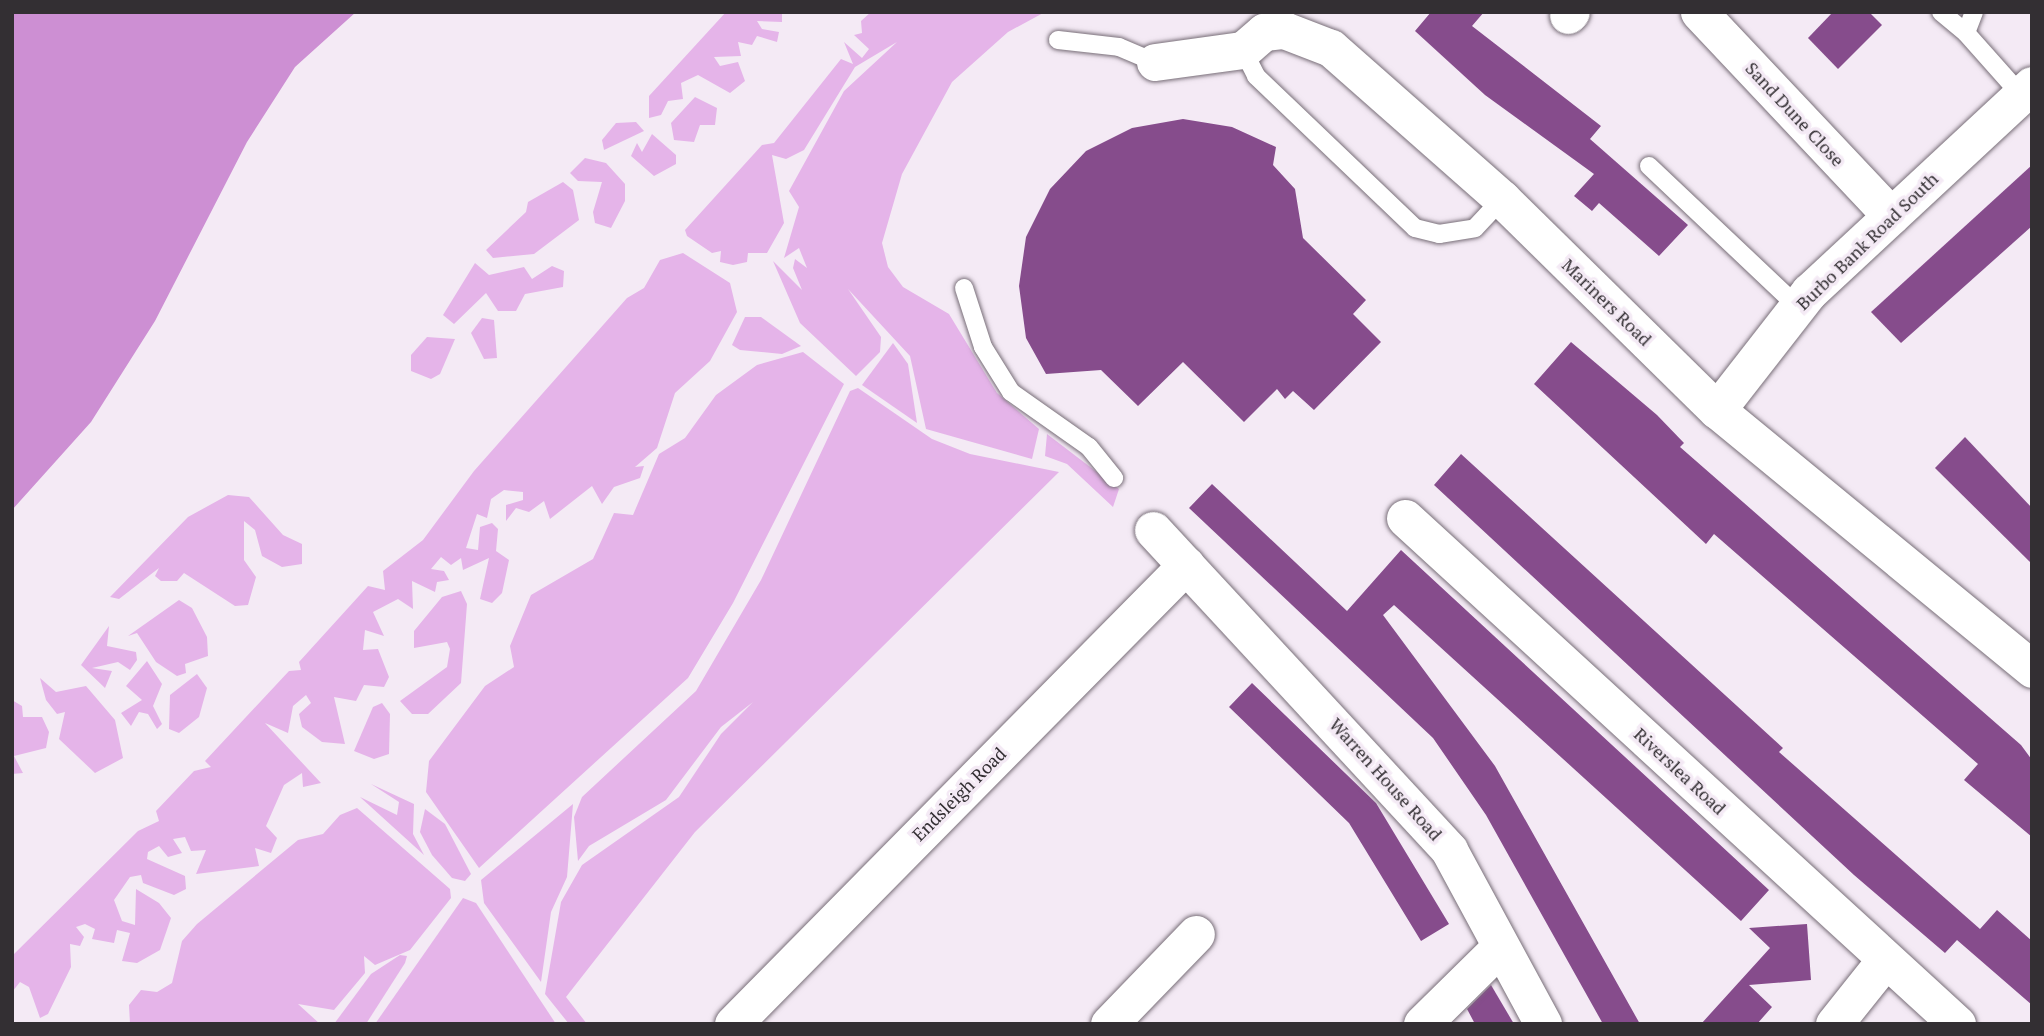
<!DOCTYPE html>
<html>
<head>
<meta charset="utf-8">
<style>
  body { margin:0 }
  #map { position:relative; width:2044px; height:1036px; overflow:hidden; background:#f4eaf5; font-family:"PT Serif",serif }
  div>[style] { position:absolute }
  .green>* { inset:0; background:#e5b4e9 }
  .water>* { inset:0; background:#cd8fd3 }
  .building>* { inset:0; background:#864c8c }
  .roads { filter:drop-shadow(0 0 2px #786e78) drop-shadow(0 0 2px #786e78) }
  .service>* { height:18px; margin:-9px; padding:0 9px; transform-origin:9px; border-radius:9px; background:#fff }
  .minor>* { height:37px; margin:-18.5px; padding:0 18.5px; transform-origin:18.5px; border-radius:18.5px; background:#fff }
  span { translate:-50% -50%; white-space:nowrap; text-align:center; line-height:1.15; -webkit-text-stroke:7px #f4eaf5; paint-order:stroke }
  .street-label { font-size:18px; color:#332f33 }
  .frame { position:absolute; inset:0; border:14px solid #332f33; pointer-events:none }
</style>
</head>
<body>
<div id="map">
  <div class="green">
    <i style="clip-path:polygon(726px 12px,801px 12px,782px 14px,782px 22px,757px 21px,762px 29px,779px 32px,777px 42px,757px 36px,752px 45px,738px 42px,741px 56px,714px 57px,720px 66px,738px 62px,745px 81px,730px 93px,698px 75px,681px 83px,683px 99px,668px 101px,661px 115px,649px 118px,649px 96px)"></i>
    <i style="clip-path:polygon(871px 12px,1045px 12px,1008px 32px,952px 82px,902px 174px,882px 243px,888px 267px,903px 287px,949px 314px,997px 393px,1039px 429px,1032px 459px,926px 429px,910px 356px,848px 289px,881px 337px,880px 352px,856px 376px,800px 323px,773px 261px,802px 290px,793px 268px,795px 259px,807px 268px,799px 248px,784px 258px,799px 207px,789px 191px,844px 91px,897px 42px,855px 67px,804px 150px,786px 159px,772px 155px,784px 223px,767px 253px,748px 253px,747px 262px,733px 265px,720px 262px,721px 251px,712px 253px,687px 236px,685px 230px,762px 145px,774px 143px,841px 59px,853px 64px,844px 42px,862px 58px,869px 49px,854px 35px,862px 33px,861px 21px)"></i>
    <i style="clip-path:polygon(695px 97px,717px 108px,715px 125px,700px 125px,694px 142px,674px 140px,671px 123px)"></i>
    <i style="clip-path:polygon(636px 122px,644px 131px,604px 150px,602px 140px,616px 123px)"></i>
    <i style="clip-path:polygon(652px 134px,676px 155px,676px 164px,654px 176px,631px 156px,637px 143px,642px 152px)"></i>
    <i style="clip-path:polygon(585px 158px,606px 163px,625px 184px,625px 201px,611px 228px,595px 223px,593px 212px,602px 182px,578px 181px,570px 173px)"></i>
    <i style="clip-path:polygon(563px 182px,573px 190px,579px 220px,534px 254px,493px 258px,486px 250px,526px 212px,528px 202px)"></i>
    <i style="clip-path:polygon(683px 253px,730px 283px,737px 312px,710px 361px,675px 393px,657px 448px,635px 467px,644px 466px,640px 478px,614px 487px,602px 504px,592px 486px,550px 519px,544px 501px,529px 512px,516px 508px,506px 521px,506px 505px,523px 500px,523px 492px,504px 490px,491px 499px,487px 518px,477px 514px,466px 548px,478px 550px,480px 527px,492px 523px,498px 529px,496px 551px,509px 560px,502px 593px,492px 603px,480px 599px,489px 558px,463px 570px,461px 558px,451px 565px,441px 557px,431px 569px,444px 571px,449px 580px,437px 582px,435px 592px,412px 581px,413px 609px,398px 599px,373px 612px,384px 636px,365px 630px,363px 650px,378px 649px,389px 677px,384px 687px,364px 685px,356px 701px,334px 697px,345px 744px,322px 742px,302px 727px,299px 714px,311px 703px,306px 695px,293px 706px,288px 733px,265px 723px,321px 783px,303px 787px,302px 773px,284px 785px,266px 826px,277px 838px,271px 853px,255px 848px,259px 866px,196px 874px,206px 850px,191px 851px,185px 837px,173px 839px,182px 853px,168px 857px,159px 846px,148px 852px,147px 859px,185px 876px,186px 889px,174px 895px,143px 883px,141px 875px,130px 877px,114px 900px,122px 921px,135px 925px,136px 889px,159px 903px,171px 918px,160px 950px,137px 963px,122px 961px,130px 933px,117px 930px,114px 943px,92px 939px,95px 929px,85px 924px,76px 927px,84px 937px,80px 946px,70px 944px,71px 967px,48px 1014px,40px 1018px,29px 987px,20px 982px,12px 992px,12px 956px,138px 831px,159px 821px,156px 811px,194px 771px,211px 767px,205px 761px,289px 671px,301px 670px,299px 662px,368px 586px,385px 590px,383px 571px,423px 540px,474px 471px,627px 298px,644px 288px,660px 260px)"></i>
    <i style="clip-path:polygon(475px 263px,489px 275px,524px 267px,532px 279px,552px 266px,564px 271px,563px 287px,525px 294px,516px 311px,498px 311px,486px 293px,454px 324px,443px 315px)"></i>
    <i style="clip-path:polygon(745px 317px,761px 317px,801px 346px,782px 354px,740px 350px,732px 345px)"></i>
    <i style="clip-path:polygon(482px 318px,494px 320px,497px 358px,484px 359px,471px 333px)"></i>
    <i style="clip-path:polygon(427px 337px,455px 339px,440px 374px,431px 379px,411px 371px,411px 355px)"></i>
    <i style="clip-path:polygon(893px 343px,908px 364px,917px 423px,862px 385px)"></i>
    <i style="clip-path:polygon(803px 352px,844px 384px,733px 603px,688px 678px,479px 868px,426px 792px,429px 761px,485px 686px,514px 667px,510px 646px,531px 595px,593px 559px,614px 513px,633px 515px,659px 454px,685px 438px,716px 395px,757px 365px)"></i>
    <i style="clip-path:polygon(858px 388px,932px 439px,970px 454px,1059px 472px,695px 832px,566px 997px,587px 1024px,569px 1024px,545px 994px,561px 902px,582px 865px,679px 797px,721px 734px,753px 702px,721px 727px,666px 800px,589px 846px,578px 861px,574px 817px,582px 797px,696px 691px,761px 580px,850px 391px)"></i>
    <i style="clip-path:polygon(1047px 434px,1119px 489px,1113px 507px,1067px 464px,1045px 456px)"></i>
    <i style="clip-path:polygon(228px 495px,249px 497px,283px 535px,302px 544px,302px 564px,282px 567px,262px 556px,255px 530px,244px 521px,244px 560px,256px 577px,248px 605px,235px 606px,184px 573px,177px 581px,161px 581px,155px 576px,159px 568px,119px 599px,110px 597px,188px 517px)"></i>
    <i style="clip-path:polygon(461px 591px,467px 604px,461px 683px,428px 714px,412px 714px,400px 701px,447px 667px,450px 649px,447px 642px,414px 648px,414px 631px,442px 597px)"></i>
    <i style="clip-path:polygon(179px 600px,192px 608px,207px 637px,208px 656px,185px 664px,186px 673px,177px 676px,156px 662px,137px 633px,128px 636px)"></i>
    <i style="clip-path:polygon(109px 626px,107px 646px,136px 652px,137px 660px,130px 670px,118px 662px,92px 668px,112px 671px,105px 688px,81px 665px)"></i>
    <i style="clip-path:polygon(147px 661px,162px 684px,153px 706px,162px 724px,157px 729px,148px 714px,139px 712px,131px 726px,121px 713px,142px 700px,126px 686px)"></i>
    <i style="clip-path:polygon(197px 674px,207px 688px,199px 717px,179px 733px,169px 729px,170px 695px)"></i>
    <i style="clip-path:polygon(40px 678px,56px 692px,86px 686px,115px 720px,123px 758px,95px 773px,59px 739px,65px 712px,57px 714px,46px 700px)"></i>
    <i style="clip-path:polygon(12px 700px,22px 706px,23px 717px,42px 717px,49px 732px,46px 748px,14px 756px,23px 773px,12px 774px)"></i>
    <i style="clip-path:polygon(382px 703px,390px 714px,389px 754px,374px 759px,354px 751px,373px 707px)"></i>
    <i style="clip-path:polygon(371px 784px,414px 804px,413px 834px,424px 855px,360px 797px,397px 815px,399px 802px)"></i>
    <i style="clip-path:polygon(573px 804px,567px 877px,551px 912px,541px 982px,484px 903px,481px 880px)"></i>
    <i style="clip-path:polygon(357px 808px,450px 889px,451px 898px,410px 950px,375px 965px,364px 956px,365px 973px,334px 1010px,298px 1004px,320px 1024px,130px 1024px,129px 1005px,141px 990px,157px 992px,172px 983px,182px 941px,197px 924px,298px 840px,323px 834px,340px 815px)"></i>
    <i style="clip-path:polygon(425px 809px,445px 824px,471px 874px,465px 881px,452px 878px,432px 855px,420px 832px)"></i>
    <i style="clip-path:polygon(463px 898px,476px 903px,556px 1024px,375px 1024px)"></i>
    <i style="clip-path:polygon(400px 955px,407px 956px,405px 963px,366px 1024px,334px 1024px,371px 974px)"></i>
  </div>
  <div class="water">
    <i style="clip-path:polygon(12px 12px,356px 12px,295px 67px,247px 142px,155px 321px,91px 422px,12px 510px)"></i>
  </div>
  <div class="building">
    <i style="clip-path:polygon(1431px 12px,1484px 12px,1472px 26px,1601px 126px,1590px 139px,1688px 225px,1659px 256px,1599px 203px,1592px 211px,1574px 196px,1594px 174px,1485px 95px,1415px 31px)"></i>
    <i style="clip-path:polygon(1833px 12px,1869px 12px,1882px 25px,1838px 69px,1808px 38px)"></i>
    <i style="clip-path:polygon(1183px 119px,1232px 127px,1276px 147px,1273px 165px,1295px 189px,1303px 238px,1366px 300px,1353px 314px,1381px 342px,1314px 410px,1293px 391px,1285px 399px,1277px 389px,1244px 422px,1183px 362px,1138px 406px,1101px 370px,1046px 374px,1026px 338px,1019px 286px,1026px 237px,1050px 189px,1086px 151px,1132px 128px)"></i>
    <i style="clip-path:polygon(2032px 165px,2032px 226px,1901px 343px,1871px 312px)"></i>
    <i style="clip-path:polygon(1571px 342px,1657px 415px,1684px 443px,1680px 447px,2021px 745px,2032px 760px,2032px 837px,1964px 780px,1978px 764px,1714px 534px,1706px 544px,1534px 384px)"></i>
    <i style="clip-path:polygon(1965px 437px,2032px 508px,2032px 564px,1935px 468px)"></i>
    <i style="clip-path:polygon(1461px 454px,1783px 748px,1779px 752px,1980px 929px,1997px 910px,2032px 941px,2032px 1005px,1957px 940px,1945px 953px,1854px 875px,1434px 485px)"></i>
    <i style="clip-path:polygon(1212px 484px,1347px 611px,1401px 550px,1769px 890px,1741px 921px,1394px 605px,1383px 615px,1495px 766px,1640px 1024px,1603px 1024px,1486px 815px,1433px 738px,1189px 508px)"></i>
    <i style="clip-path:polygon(1252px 683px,1376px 803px,1449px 924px,1421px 941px,1349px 823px,1229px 707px)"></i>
    <i style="clip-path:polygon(1807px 924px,1811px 980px,1749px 985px,1772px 1007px,1757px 1024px,1701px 1024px,1770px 948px,1749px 928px)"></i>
    <i style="clip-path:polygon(1491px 985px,1514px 1024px,1475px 1024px,1467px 1009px)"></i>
  </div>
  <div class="roads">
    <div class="service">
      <i style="left:1941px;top:12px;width:33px;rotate:40deg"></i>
      <i style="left:1974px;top:12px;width:22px;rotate:111deg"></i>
      <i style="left:1966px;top:33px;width:83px;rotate:48.4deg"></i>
      <i style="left:1058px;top:40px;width:61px;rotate:6.5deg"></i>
      <i style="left:1119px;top:47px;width:39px;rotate:23deg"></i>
      <i style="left:1243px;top:50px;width:29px;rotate:63deg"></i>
      <i style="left:1256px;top:76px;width:220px;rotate:43.7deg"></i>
      <i style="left:1415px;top:228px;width:25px;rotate:14deg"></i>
      <i style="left:1439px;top:234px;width:36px;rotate:-9deg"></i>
      <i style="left:1475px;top:228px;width:40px;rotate:-47deg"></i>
      <i style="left:1649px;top:166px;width:205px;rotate:43.4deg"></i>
      <i style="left:964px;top:288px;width:62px;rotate:72.1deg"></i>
      <i style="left:983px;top:347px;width:53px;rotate:58.1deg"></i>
      <i style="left:1011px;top:392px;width:95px;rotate:35.2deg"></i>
      <i style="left:1089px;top:447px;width:40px;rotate:51deg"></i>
    </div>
    <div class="minor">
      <i style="left:1699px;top:12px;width:280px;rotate:46.7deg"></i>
      <i style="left:1568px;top:15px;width:4px;rotate:-45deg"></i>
      <i style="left:1155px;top:62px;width:89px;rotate:-7.8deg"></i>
      <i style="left:1243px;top:50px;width:28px;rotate:-41deg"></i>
      <i style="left:1264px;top:32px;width:20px;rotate:-6deg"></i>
      <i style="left:1284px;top:30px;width:50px;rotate:21deg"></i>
      <i style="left:1331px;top:48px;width:228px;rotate:41.4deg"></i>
      <i style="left:1502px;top:199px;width:301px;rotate:44.5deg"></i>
      <i style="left:1717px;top:410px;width:408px;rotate:39.4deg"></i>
      <i style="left:1717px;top:410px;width:150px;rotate:-52.1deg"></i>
      <i style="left:1809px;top:292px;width:304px;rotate:-42.9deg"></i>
      <i style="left:1405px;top:518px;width:749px;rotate:42.51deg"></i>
      <i style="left:1153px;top:530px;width:436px;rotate:47.2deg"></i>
      <i style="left:1449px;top:850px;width:198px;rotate:61.6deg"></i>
      <i style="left:733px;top:1024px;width:645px;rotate:-45.38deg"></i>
      <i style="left:1109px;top:1024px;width:125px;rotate:-46deg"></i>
      <i style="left:1422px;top:1024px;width:107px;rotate:-44.6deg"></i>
      <i style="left:1834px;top:1024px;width:82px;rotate:-51.4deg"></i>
    </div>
  </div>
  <div class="street-label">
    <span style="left:1795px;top:114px;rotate:47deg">Sand Dune Close</span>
    <span style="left:1867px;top:241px;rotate:-44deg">Burbo Bank Road South</span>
    <span style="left:1607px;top:302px;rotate:44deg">Mariners Road</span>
    <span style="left:1680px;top:771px;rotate:43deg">Riverslea Road</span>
    <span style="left:1386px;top:779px;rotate:48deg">Warren House Road</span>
    <span style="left:959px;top:794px;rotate:-45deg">Endsleigh Road</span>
  </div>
  <div class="frame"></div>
</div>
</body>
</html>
